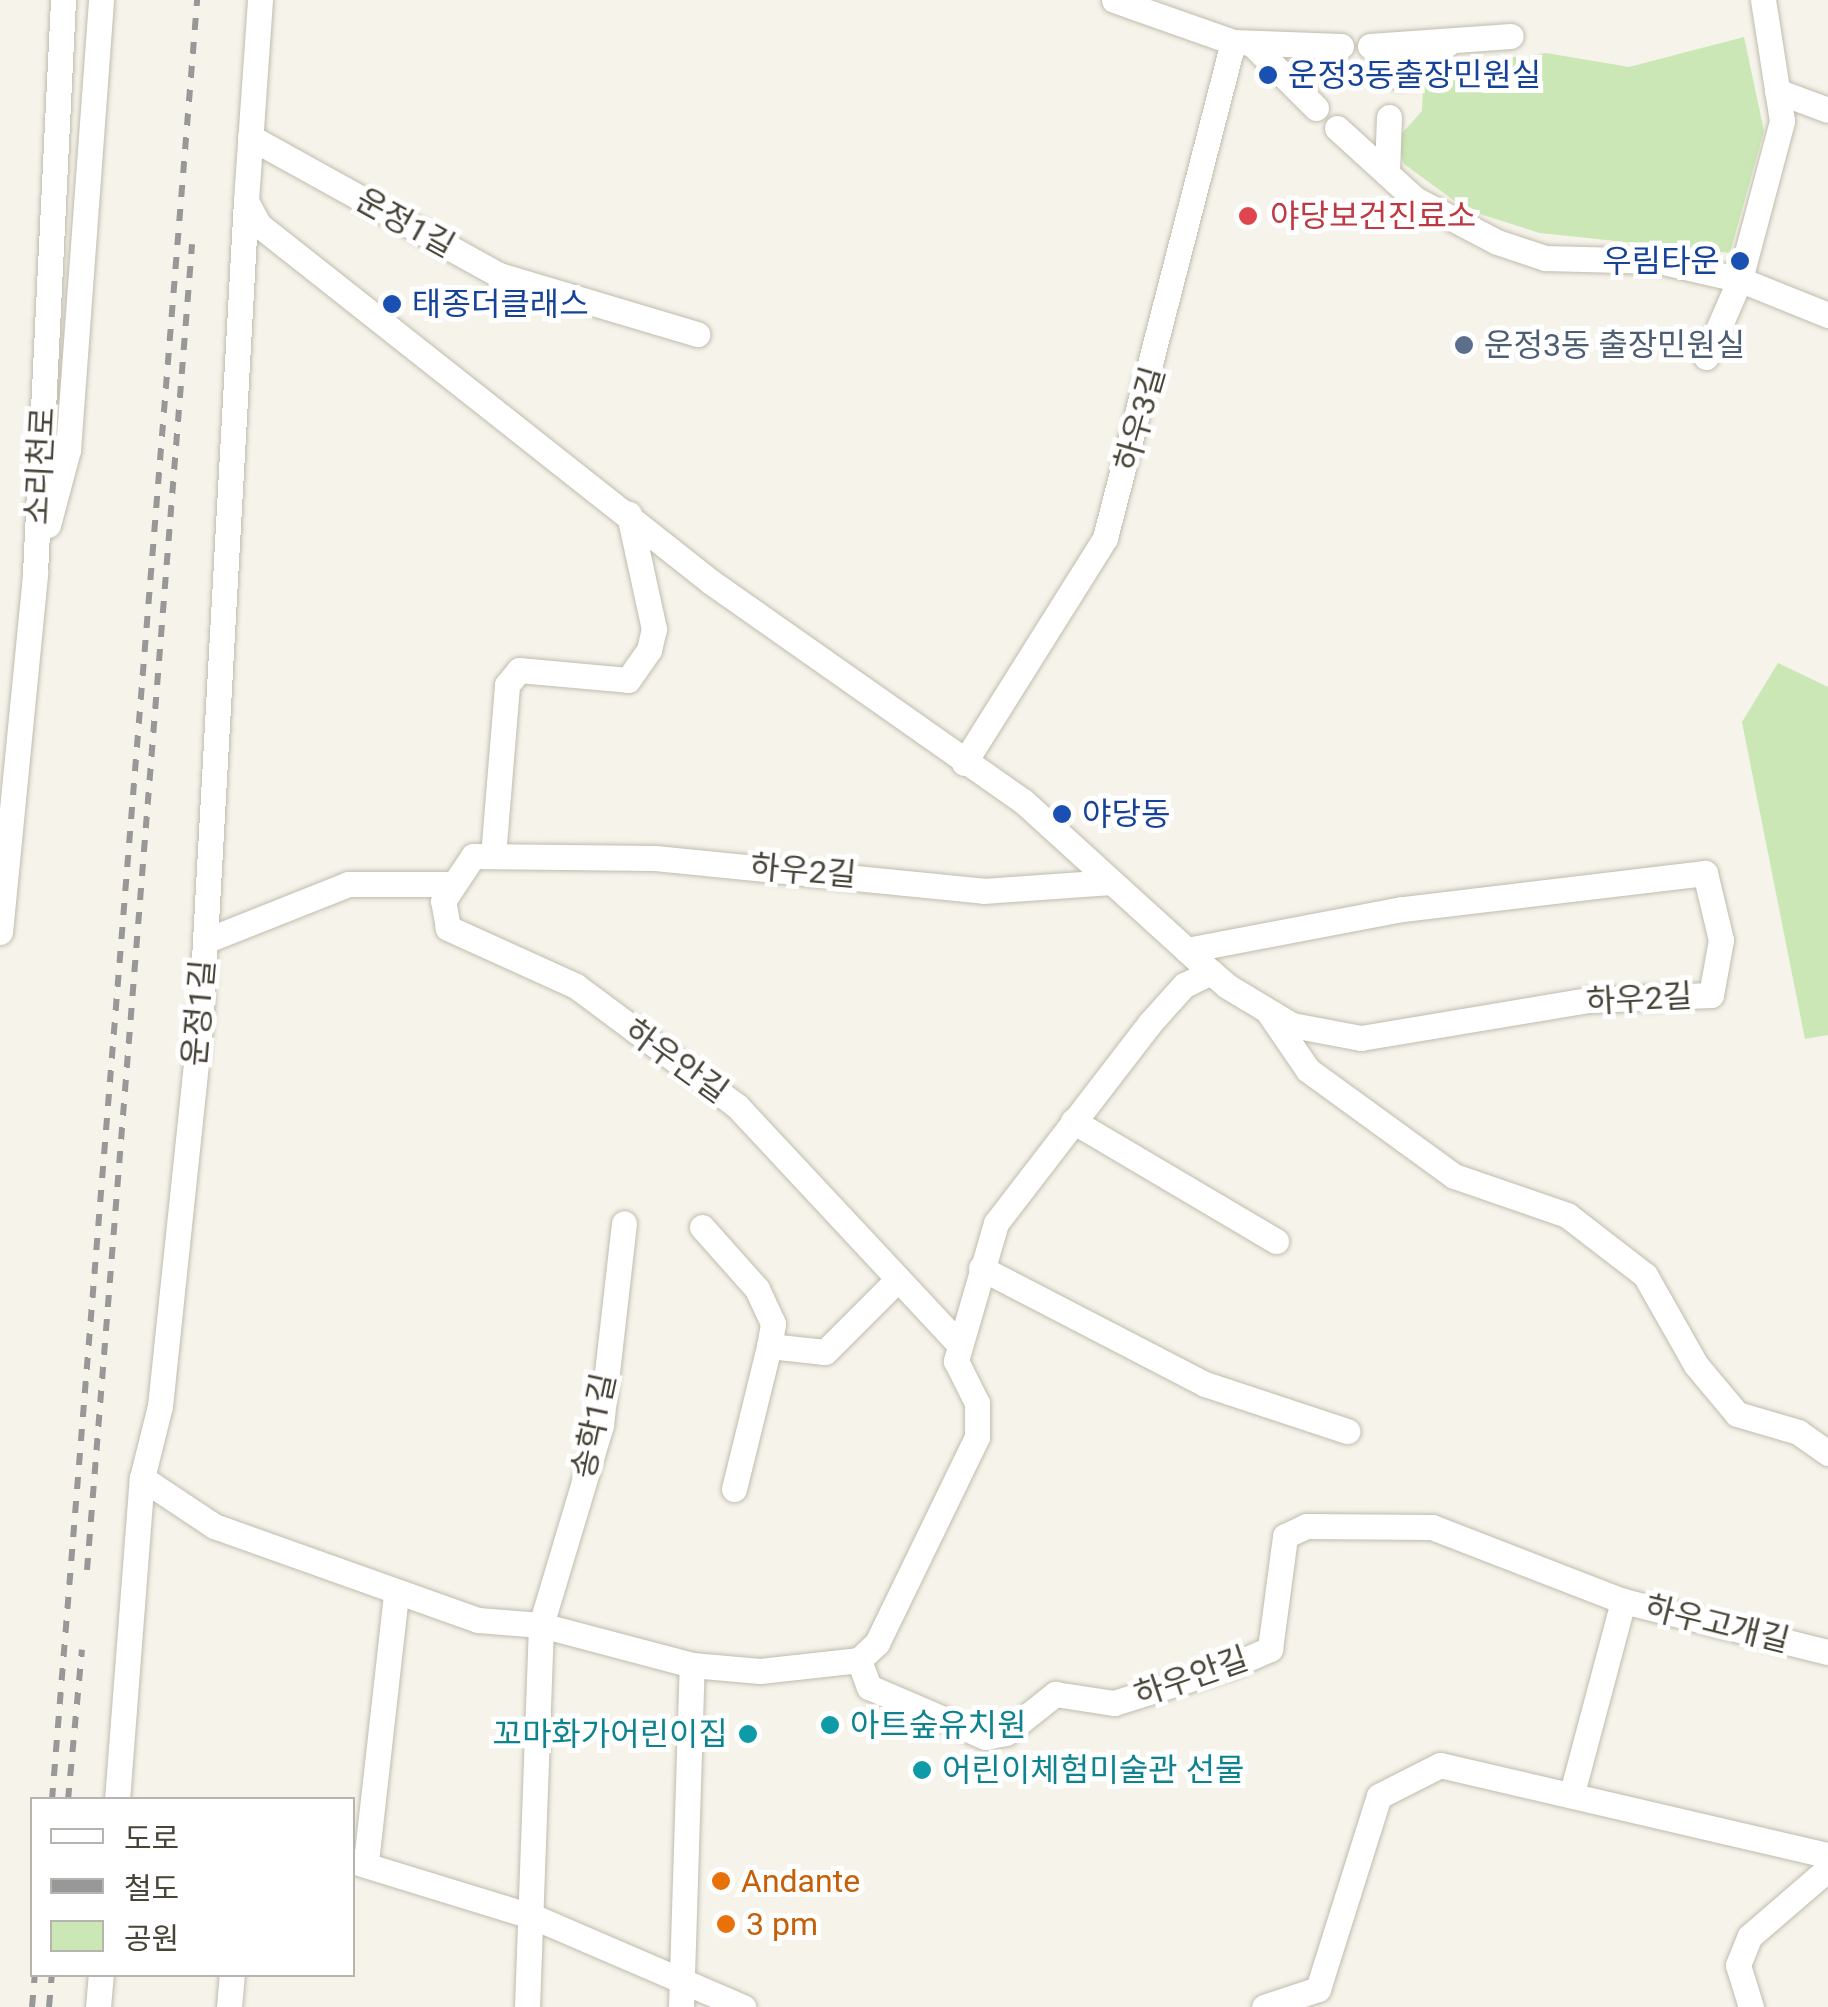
<!DOCTYPE html>
<html>
<head>
<meta charset="utf-8">
<style>
  body { margin:0 }
  #map { position:relative; width:1828px; height:2007px; overflow:hidden; background:#f5f3ea; font-family:Roboto,"Noto Sans KR",sans-serif }
  div>[style] { position:absolute }
  .green>* { inset:0; background:#cae7b5 }
  .roads { filter:drop-shadow(0 0 2px #c0bcad) drop-shadow(0 0 2px #c0bcad) }
  .minor>* { height:25px; margin:-12.5px; padding:0 12.5px; transform-origin:12.5px; border-radius:12.5px; background:#fff }
  .rail>* { height:6px; margin-top:-3px; transform-origin:0; background:repeating-linear-gradient(90deg,#989898 0 12px,transparent 0 24px) }
  .dots>* { width:28px; height:28px; translate:-50% -50%; box-sizing:border-box; border:5px solid #fff; border-radius:50% }
  span { translate:-50% -50%; white-space:nowrap; text-align:center; line-height:1.15; -webkit-text-stroke:10px #fff; paint-order:stroke }
  .transit-label { font-size:32px; color:#164399 }
  .left { translate:0 -50%; text-align:left }
  .right { translate:-100% -50%; text-align:right }
  .health-label { font-size:32px; color:#be3a42 }
  .street-label { font-size:32px; color:#484438 }
  .service-label { font-size:32px; color:#4e5e75 }
  .culture-label { font-size:32px; color:#0d838f }
  .food-label { font-size:32px; color:#c56008 }
  .legend { position:absolute; left:30px; top:1797px; width:325px; height:180px; box-sizing:border-box; background:#fff; border:2px solid #b6b4af; margin:0; padding:12px 18px; list-style:none; font-size:30px; color:#484438 }
  .legend li { display:flex; align-items:center; gap:20px; height:50px }
  .legend b { width:50px; border:2px solid #b6b4af }
</style>
</head>
<body>
<div id="map">
  <div class="green">
    <i style="clip-path:polygon(1744px 37px,1764px 131px,1730px 253px,1540px 233px,1467px 210px,1404px 164px,1397px 139px,1422px 111px,1424px 69px,1546px 53px,1629px 67px)"></i>
    <i style="clip-path:polygon(1778px 663px,1828px 687px,1828px 1035px,1805px 1039px,1742px 722px)"></i>
  </div>
  <div class="roads">
    <div class="minor">
      <i style="left:260px;top:0;width:201px;rotate:94deg"></i>
      <i style="left:246px;top:201px;width:27px;rotate:62deg"></i>
      <i style="left:259px;top:225px;width:576px;rotate:38.3deg"></i>
      <i style="left:711px;top:582px;width:381px;rotate:35.1deg"></i>
      <i style="left:1023px;top:801px;width:254px;rotate:42.3deg"></i>
      <i style="left:1211px;top:972px;width:21px;rotate:41deg"></i>
      <i style="left:1227px;top:986px;width:76px;rotate:31deg"></i>
      <i style="left:1292px;top:1025px;width:70px;rotate:10.7deg"></i>
      <i style="left:1361px;top:1038px;width:231px;rotate:-9.5deg"></i>
      <i style="left:1589px;top:1000px;width:122px;rotate:-2.3deg"></i>
      <i style="left:1711px;top:995px;width:56px;rotate:-79.7deg"></i>
      <i style="left:1721px;top:940px;width:69px;rotate:-103.4deg"></i>
      <i style="left:1705px;top:873px;width:305px;rotate:173.2deg"></i>
      <i style="left:1402px;top:909px;width:219px;rotate:169.2deg"></i>
      <i style="left:1114px;top:0;width:126px;rotate:19.4deg"></i>
      <i style="left:1233px;top:42px;width:108px;rotate:2.1deg"></i>
      <i style="left:1253px;top:45px;width:89px;rotate:45deg"></i>
      <i style="left:1370px;top:46px;width:141px;rotate:-4.1deg"></i>
      <i style="left:1399px;top:77px;width:58px;rotate:-34.5deg"></i>
      <i style="left:1777px;top:91px;width:54px;rotate:20.4deg"></i>
      <i style="left:1337px;top:128px;width:105px;rotate:42.3deg"></i>
      <i style="left:1415px;top:199px;width:93px;rotate:27.7deg"></i>
      <i style="left:1497px;top:242px;width:51px;rotate:18.4deg"></i>
      <i style="left:1545px;top:258px;width:114px;rotate:1.5deg"></i>
      <i style="left:1659px;top:261px;width:84px;rotate:13deg"></i>
      <i style="left:1741px;top:280px;width:94px;rotate:21.9deg"></i>
      <i style="left:250px;top:137px;width:285px;rotate:29deg"></i>
      <i style="left:499px;top:275px;width:207px;rotate:16.6deg"></i>
      <i style="left:1387px;top:171px;width:54px;rotate:-87.9deg"></i>
      <i style="left:1706px;top:357px;width:85px;rotate:-66.4deg"></i>
      <i style="left:1740px;top:279px;width:163px;rotate:-75.1deg"></i>
      <i style="left:1782px;top:121px;width:122px;rotate:-98.9deg"></i>
      <i style="left:48px;top:525px;width:78px;rotate:-75.1deg"></i>
      <i style="left:68px;top:450px;width:451px;rotate:-85.8deg"></i>
      <i style="left:964px;top:763px;width:266px;rotate:-57.9deg"></i>
      <i style="left:1105px;top:538px;width:512px;rotate:-75.53deg"></i>
      <i style="left:493px;top:856px;width:172px;rotate:-85.3deg"></i>
      <i style="left:507px;top:685px;width:19px;rotate:-51deg"></i>
      <i style="left:519px;top:670px;width:109px;rotate:5.2deg"></i>
      <i style="left:628px;top:680px;width:37px;rotate:-55deg"></i>
      <i style="left:649px;top:650px;width:22px;rotate:-77deg"></i>
      <i style="left:654px;top:629px;width:118px;rotate:-102.3deg"></i>
      <i style="left:0;top:932px;width:361px;rotate:-84.4deg"></i>
      <i style="left:35px;top:573px;width:574px;rotate:-87.2deg"></i>
      <i style="left:205px;top:941px;width:154px;rotate:-21.7deg"></i>
      <i style="left:348px;top:884px;width:105px"></i>
      <i style="left:1211px;top:972px;width:30px;rotate:154deg"></i>
      <i style="left:1184px;top:985px;width:51px;rotate:131.8deg"></i>
      <i style="left:1150px;top:1023px;width:252px;rotate:127.6deg"></i>
      <i style="left:996px;top:1223px;width:144px;rotate:106.2deg"></i>
      <i style="left:956px;top:1361px;width:47px;rotate:63.4deg"></i>
      <i style="left:977px;top:1403px;width:34px;rotate:90deg"></i>
      <i style="left:977px;top:1437px;width:229px;rotate:115.9deg"></i>
      <i style="left:877px;top:1643px;width:25px;rotate:137deg"></i>
      <i style="left:859px;top:1660px;width:29px;rotate:70deg"></i>
      <i style="left:869px;top:1687px;width:126px;rotate:23.3deg"></i>
      <i style="left:985px;top:1737px;width:21px;rotate:-11deg"></i>
      <i style="left:1006px;top:1733px;width:63px;rotate:-38.5deg"></i>
      <i style="left:1055px;top:1694px;width:60px;rotate:8.7deg"></i>
      <i style="left:1114px;top:1703px;width:123px;rotate:-17.5deg"></i>
      <i style="left:1231px;top:1666px;width:43px;rotate:-23.6deg"></i>
      <i style="left:1270px;top:1649px;width:114px;rotate:-82.4deg"></i>
      <i style="left:1285px;top:1536px;width:23px;rotate:-25deg"></i>
      <i style="left:1306px;top:1526px;width:126px;rotate:0.5deg"></i>
      <i style="left:1432px;top:1527px;width:205px;rotate:21.2deg"></i>
      <i style="left:1269px;top:1013px;width:69px;rotate:55.6deg"></i>
      <i style="left:1308px;top:1070px;width:180px;rotate:36deg"></i>
      <i style="left:1454px;top:1176px;width:120px;rotate:19deg"></i>
      <i style="left:1567px;top:1215px;width:98px;rotate:37.6deg"></i>
      <i style="left:1645px;top:1275px;width:103px;rotate:60.5deg"></i>
      <i style="left:1696px;top:1365px;width:64px;rotate:50.1deg"></i>
      <i style="left:1737px;top:1414px;width:64px;rotate:16.4deg"></i>
      <i style="left:1798px;top:1432px;width:37px;rotate:35deg"></i>
      <i style="left:1073px;top:1121px;width:236px;rotate:30.6deg"></i>
      <i style="left:702px;top:1227px;width:83px;rotate:48.4deg"></i>
      <i style="left:757px;top:1289px;width:38px;rotate:65deg"></i>
      <i style="left:773px;top:1324px;width:22px;rotate:100deg"></i>
      <i style="left:981px;top:1268px;width:252px;rotate:27.4deg"></i>
      <i style="left:1205px;top:1384px;width:150px;rotate:18.3deg"></i>
      <i style="left:959px;top:1344px;width:325px;rotate:-133deg"></i>
      <i style="left:737px;top:1106px;width:201px;rotate:-143.3deg"></i>
      <i style="left:576px;top:986px;width:141px;rotate:-155.6deg"></i>
      <i style="left:448px;top:928px;width:27px;rotate:-100deg"></i>
      <i style="left:443px;top:901px;width:54px;rotate:-56.3deg"></i>
      <i style="left:473px;top:856px;width:182px;rotate:0.6deg"></i>
      <i style="left:655px;top:858px;width:330px;rotate:5.7deg"></i>
      <i style="left:983px;top:891px;width:129px;rotate:-4deg"></i>
      <i style="left:142px;top:1478px;width:87px;rotate:33.7deg"></i>
      <i style="left:214px;top:1526px;width:280px;rotate:19.6deg"></i>
      <i style="left:478px;top:1620px;width:63px;rotate:4.5deg"></i>
      <i style="left:541px;top:1625px;width:156px;rotate:14.8deg"></i>
      <i style="left:692px;top:1665px;width:68px;rotate:5deg"></i>
      <i style="left:760px;top:1671px;width:100px;rotate:-6.3deg"></i>
      <i style="left:734px;top:1489px;width:147px;rotate:-76.2deg"></i>
      <i style="left:769px;top:1346px;width:56px;rotate:6.1deg"></i>
      <i style="left:825px;top:1352px;width:103px;rotate:-45deg"></i>
      <i style="left:1572px;top:1793px;width:199px;rotate:-75.1deg"></i>
      <i style="left:1623px;top:1601px;width:211px;rotate:14deg"></i>
      <i style="left:117px;top:1800px;width:323px;rotate:-85.6deg"></i>
      <i style="left:142px;top:1478px;width:74px;rotate:-76deg"></i>
      <i style="left:160px;top:1406px;width:395px;rotate:-84deg"></i>
      <i style="left:201px;top:1013px;width:813px;rotate:-86.83deg"></i>
      <i style="left:352px;top:1861px;width:190px;rotate:17.1deg"></i>
      <i style="left:534px;top:1917px;width:228px;rotate:23.3deg"></i>
      <i style="left:366px;top:1862px;width:268px;rotate:-83.6deg"></i>
      <i style="left:98px;top:2007px;width:33px;rotate:-85deg"></i>
      <i style="left:229px;top:2007px;width:33px;rotate:-85deg"></i>
      <i style="left:527px;top:2007px;width:382px;rotate:-87.9deg"></i>
      <i style="left:541px;top:1625px;width:209px;rotate:-73.3deg"></i>
      <i style="left:601px;top:1425px;width:203px;rotate:-83.5deg"></i>
      <i style="left:681px;top:2007px;width:342px;rotate:-88.2deg"></i>
      <i style="left:1264px;top:2007px;width:57px;rotate:-18.4deg"></i>
      <i style="left:1318px;top:1989px;width:202px;rotate:-72.5deg"></i>
      <i style="left:1379px;top:1796px;width:68px;rotate:-26.9deg"></i>
      <i style="left:1440px;top:1765px;width:398px;rotate:13.1deg"></i>
      <i style="left:1751px;top:2007px;width:44px;rotate:-107.2deg"></i>
      <i style="left:1738px;top:1965px;width:31px;rotate:-68deg"></i>
      <i style="left:1750px;top:1936px;width:103px;rotate:-40.7deg"></i>
    </div>
  </div>
  <div class="rail">
    <i style="left:87px;top:1570px;width:1330px;rotate:-85.47deg"></i>
    <i style="left:52px;top:1800px;width:1806px;rotate:-85.39deg"></i>
    <i style="left:68px;top:1800px;width:151px;rotate:-84.7deg"></i>
    <i style="left:32px;top:2007px;width:33px;rotate:-85deg"></i>
    <i style="left:49px;top:2007px;width:33px;rotate:-85deg"></i>
  </div>
  <div class="dots">
    <i style="left:1268px;top:75px;background:#1a4fb4"></i>
    <i style="left:1248px;top:216px;background:#e0444e"></i>
    <i style="left:1740px;top:261px;background:#1a4fb4"></i>
    <i style="left:392px;top:304px;background:#1a4fb4"></i>
    <i style="left:1464px;top:345px;background:#5c6f8a"></i>
    <i style="left:1062px;top:814px;background:#1a4fb4"></i>
    <i style="left:830px;top:1725px;background:#0f9aa8"></i>
    <i style="left:748px;top:1734px;background:#0f9aa8"></i>
    <i style="left:922px;top:1770px;background:#0f9aa8"></i>
    <i style="left:721px;top:1881px;background:#e8710a"></i>
    <i style="left:726px;top:1924px;background:#e8710a"></i>
  </div>
  <div class="transit-label">
    <span class="left" style="left:1288px;top:75px">운정3동출장민원실</span>
    <span class="right" style="left:1720px;top:261px">우림타운</span>
    <span class="left" style="left:412px;top:304px">태종더클래스</span>
    <span class="left" style="left:1082px;top:814px">야당동</span>
  </div>
  <div class="health-label">
    <span class="left" style="left:1270px;top:216px">야당보건진료소</span>
  </div>
  <div class="street-label">
    <span style="left:405px;top:223px;rotate:29deg">운정1길</span>
    <span style="left:1140px;top:419px;rotate:-74deg">하우3길</span>
    <span style="left:40px;top:466px;rotate:-87deg">소리천로</span>
    <span style="left:803px;top:871px;rotate:5deg">하우2길</span>
    <span style="left:1639px;top:999px;rotate:-3deg">하우2길</span>
    <span style="left:199px;top:1013px;rotate:-85deg">운정1길</span>
    <span style="left:676px;top:1061px;rotate:36deg">하우안길</span>
    <span style="left:594px;top:1426px;rotate:-78deg">송학1길</span>
    <span style="left:1717px;top:1624px;rotate:14deg">하우고개길</span>
    <span style="left:1191px;top:1677px;rotate:-19deg">하우안길</span>
  </div>
  <div class="service-label">
    <span class="left" style="left:1484px;top:345px">운정3동 출장민원실</span>
  </div>
  <div class="culture-label">
    <span class="left" style="left:850px;top:1725px">아트숲유치원</span>
    <span class="right" style="left:728px;top:1734px">꼬마화가어린이집</span>
    <span class="left" style="left:942px;top:1770px">어린이체험미술관 선물</span>
  </div>
  <div class="food-label">
    <span class="left" style="left:741px;top:1881px">Andante</span>
    <span class="left" style="left:746px;top:1924px">3 pm</span>
  </div>
  <ul class="legend">
  <li><b style="height:12px;background:#fff"></b>도로</li>
  <li><b style="height:12px;background:#989898"></b>철도</li>
  <li><b style="height:28px;background:#cae7b5"></b>공원</li>
  </ul>
</div>
</body>
</html>
